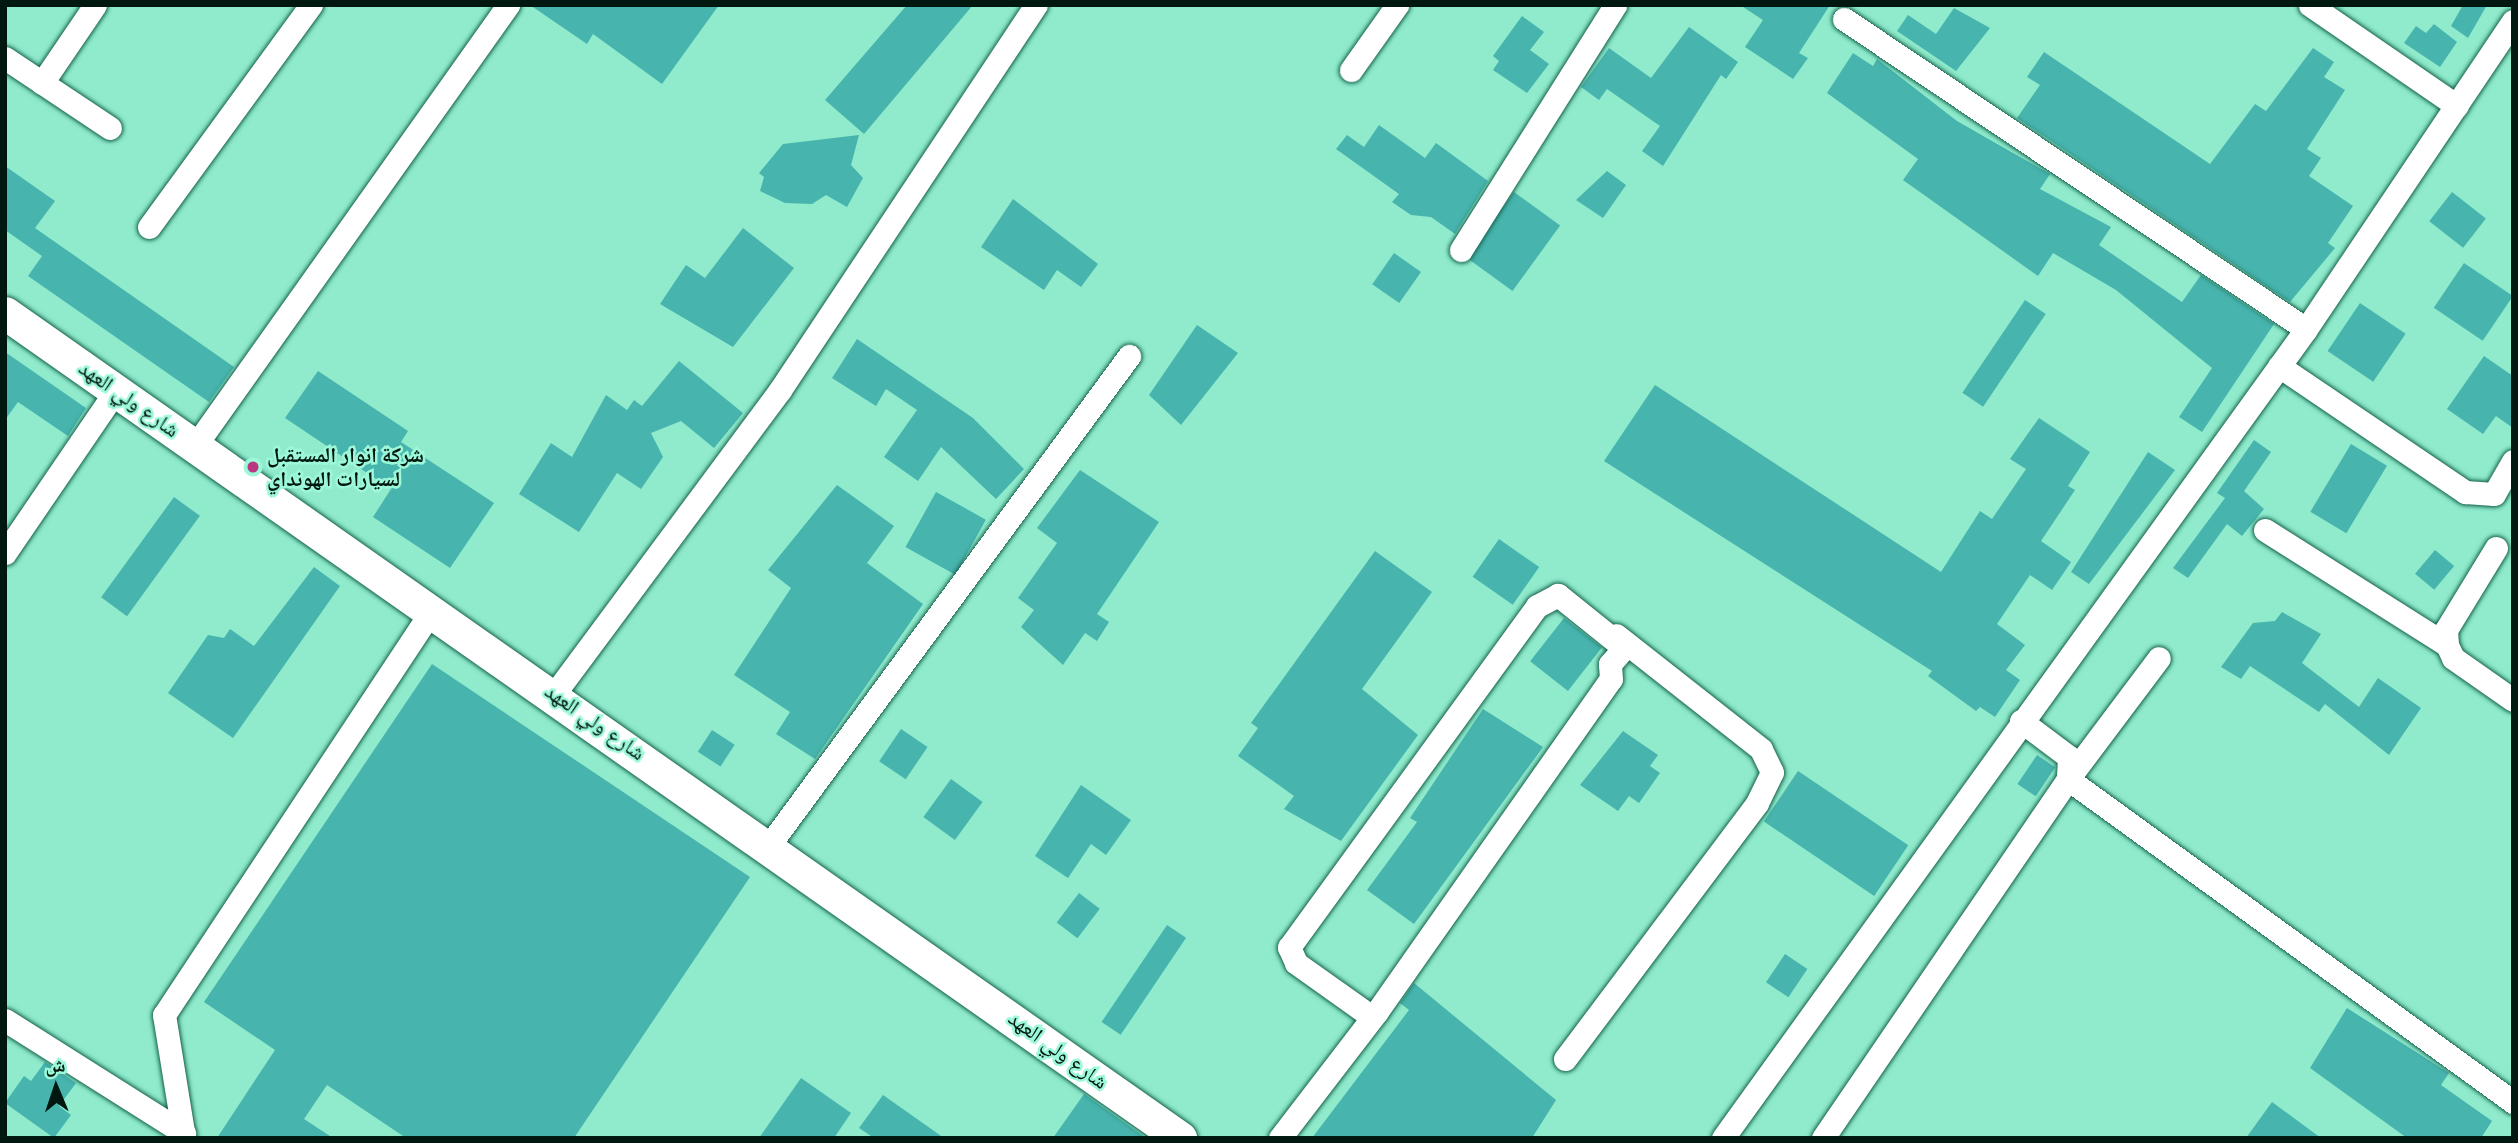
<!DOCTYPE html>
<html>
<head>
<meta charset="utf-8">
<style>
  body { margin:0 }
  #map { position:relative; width:2518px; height:1143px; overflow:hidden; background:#8febcc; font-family:Inter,"Noto Naskh Arabic",sans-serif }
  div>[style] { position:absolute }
  .building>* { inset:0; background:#47b4ae; transform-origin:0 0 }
  .roads { filter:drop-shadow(0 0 2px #14614c) drop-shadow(0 0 2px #14614c) }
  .minor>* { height:23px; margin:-11.5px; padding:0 11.5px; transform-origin:11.5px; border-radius:11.5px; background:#fff }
  .secondary>* { height:33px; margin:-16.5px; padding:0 16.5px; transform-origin:16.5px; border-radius:16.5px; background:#fff }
  .dots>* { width:19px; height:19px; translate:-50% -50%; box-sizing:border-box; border:4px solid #9cf8d9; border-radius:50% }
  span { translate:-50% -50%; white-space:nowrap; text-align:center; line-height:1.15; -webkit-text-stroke:5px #9cf8d9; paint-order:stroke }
  .street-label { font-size:21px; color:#001810 }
  .poi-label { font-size:21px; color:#001810; font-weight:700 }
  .left { translate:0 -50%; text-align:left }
  .frame { position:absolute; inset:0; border:7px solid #001810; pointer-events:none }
  .north { position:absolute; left:21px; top:1052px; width:70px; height:70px; -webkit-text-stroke:5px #9cf8d9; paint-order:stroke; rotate:358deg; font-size:19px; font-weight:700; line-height:28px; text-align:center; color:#001810 }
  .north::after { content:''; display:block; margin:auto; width:24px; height:32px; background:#001810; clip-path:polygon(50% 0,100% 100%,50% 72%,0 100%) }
</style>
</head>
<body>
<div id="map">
  <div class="building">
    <i style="clip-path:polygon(530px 5px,719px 5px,662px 84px,593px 34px,587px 44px)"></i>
    <i style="clip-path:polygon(907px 5px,973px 5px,864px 134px,825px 100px)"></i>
    <i style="clip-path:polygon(1740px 5px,1830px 5px,1799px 53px,1808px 58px,1793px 79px,1745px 47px,1763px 20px)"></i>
    <i style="clip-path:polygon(2463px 5px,2487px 5px,2468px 38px,2451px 26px)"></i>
    <i style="clip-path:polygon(1954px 8px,1990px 28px,1956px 71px,1897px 31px,1908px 15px,1936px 34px)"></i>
    <i style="clip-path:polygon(1522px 16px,1544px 32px,1530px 50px,1549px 64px,1527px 93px,1493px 70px,1499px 61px,1493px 56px)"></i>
    <i style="clip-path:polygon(2434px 24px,2457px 42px,2440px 67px,2404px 43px,2416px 26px,2426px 33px)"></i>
    <i style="clip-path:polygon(1689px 27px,1738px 62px,1726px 79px,1721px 75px,1663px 166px,1642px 151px,1660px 126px,1607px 89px,1599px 100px,1581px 87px,1609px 48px,1651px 78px)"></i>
    <i style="clip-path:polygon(2313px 48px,2334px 62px,2324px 77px,2345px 90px,2307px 149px,2321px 158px,2309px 176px,2353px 206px,2328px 243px,2335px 248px,2290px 302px,2017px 118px,2040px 85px,2027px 77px,2044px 52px,2210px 164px,2255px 104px,2266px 111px)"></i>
    <i style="clip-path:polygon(1853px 53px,1873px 66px,1877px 59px,1957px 121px,2050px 174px,2040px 189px,2111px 227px,2099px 245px,2182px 302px,2201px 275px,2274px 324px,2202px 432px,2179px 417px,2212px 368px,2116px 290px,2053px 253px,2038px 276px,1903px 180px,1918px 159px,1827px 93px)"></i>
    <i style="clip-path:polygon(1379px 125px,1425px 158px,1436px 143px,1488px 181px,1455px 234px,1431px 217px,1411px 215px,1392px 202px,1399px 194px,1336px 149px,1347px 135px,1364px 147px)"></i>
    <i style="clip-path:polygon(859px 135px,851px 165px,863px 178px,847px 207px,826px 195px,812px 204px,785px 203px,760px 191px,764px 177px,759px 173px,783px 144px)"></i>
    <i style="clip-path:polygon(5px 166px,55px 201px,35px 228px,234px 367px,209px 402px,28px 276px,42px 256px,5px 230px)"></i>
    <i style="clip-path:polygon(1607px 171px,1626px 185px,1603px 218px,1576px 200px)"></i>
    <i style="left:1514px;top:192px;width:57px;height:81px;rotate:36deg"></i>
    <i style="left:2452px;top:192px;width:43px;height:37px;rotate:38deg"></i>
    <i style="clip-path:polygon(1013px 199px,1098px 264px,1081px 287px,1057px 270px,1044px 290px,981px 247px)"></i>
    <i style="clip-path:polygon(743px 228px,794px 268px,733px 347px,660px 304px,686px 265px,705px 278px)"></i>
    <i style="left:1394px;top:253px;width:33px;height:38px;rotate:35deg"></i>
    <i style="left:2464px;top:263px;width:59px;height:54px;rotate:34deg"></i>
    <i style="left:2025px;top:300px;width:25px;height:112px;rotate:34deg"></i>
    <i style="left:2360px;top:303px;width:55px;height:58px;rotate:34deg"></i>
    <i style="clip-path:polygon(1197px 325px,1238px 353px,1181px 425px,1149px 395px)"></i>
    <i style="clip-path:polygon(857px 339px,973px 418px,1024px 469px,996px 499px,941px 447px,918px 481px,884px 457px,917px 410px,886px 389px,876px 406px,832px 378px)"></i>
    <i style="clip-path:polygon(5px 352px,86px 408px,68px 436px,18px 402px,5px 420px)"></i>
    <i style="clip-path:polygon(2484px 356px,2513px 376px,2513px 428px,2496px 416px,2483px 434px,2447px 409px)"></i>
    <i style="clip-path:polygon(679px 361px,743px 413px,714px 448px,681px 421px,651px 433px,663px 457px,641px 489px,617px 473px,579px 532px,519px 494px,551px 443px,572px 457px,606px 395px,627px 410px,634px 400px,642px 406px)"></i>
    <i style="clip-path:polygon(318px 371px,408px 431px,401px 442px,494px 503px,450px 568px,373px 517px,391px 489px,285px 418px)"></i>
    <i style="clip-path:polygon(1655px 385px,1941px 572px,1980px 511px,1992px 519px,2026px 469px,2010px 459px,2039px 418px,2090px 452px,2068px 486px,2075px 490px,2041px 541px,2071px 562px,2052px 590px,2030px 575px,1997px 624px,2025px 645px,2006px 670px,2020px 680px,1995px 717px,1980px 707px,1976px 711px,1928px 676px,1932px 671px,1604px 461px)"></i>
    <i style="clip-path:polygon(2254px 440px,2271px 452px,2244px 491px,2264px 509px,2242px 536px,2227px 524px,2188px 578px,2173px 568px,2225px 498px,2217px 493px)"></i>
    <i style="left:2351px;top:444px;width:42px;height:79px;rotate:31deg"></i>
    <i style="clip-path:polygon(2148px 452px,2175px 470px,2089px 584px,2071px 572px)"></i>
    <i style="clip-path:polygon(1080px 470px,1159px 522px,1097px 614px,1109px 622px,1097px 641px,1085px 633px,1063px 665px,1021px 627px,1034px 610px,1018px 598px,1057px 543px,1037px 528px)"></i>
    <i style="clip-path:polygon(837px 485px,894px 526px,867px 563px,923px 604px,815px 759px,776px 734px,790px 712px,734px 675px,791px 588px,768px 570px)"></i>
    <i style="left:936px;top:492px;width:57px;height:63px;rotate:29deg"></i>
    <i style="left:174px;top:497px;width:32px;height:124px;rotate:36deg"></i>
    <i style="left:1499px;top:539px;width:49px;height:46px;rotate:35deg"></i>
    <i style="left:2435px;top:550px;width:25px;height:31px;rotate:40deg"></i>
    <i style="clip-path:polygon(1375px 551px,1432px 592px,1362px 689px,1418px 735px,1341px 841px,1284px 809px,1294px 796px,1238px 756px,1258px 728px,1251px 723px)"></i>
    <i style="clip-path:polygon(314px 567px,340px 586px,233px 738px,168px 693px,208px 635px,224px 638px,230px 629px,254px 646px)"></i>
    <i style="clip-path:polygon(2282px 612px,2321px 634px,2302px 663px,2359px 707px,2378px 678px,2421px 708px,2389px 755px,2325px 704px,2319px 712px,2250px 666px,2241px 679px,2221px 667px,2253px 623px,2275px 621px)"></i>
    <i style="left:1564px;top:618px;width:48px;height:55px;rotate:38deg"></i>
    <i style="clip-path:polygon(432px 664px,750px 877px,574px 1138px,406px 1138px,327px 1085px,304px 1119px,333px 1138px,217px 1138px,275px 1050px,204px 1002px)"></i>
    <i style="clip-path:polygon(1483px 709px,1543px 747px,1414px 924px,1367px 890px,1417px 822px,1410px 818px)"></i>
    <i style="left:901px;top:729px;width:32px;height:39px;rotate:34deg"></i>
    <i style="left:712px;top:730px;width:27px;height:26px;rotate:33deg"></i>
    <i style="clip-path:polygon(1623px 731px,1658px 755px,1650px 766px,1660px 773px,1639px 803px,1629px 796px,1618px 811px,1580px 785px)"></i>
    <i style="left:2037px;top:755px;width:22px;height:35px;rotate:34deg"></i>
    <i style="left:1798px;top:771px;width:133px;height:61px;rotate:34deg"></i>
    <i style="left:951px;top:779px;width:39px;height:47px;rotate:36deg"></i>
    <i style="clip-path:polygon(1081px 785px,1131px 820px,1106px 855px,1091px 844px,1068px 878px,1035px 856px)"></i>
    <i style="left:1079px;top:893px;width:26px;height:37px;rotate:37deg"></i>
    <i style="left:1167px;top:925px;width:23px;height:117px;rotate:34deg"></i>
    <i style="left:1785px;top:954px;width:27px;height:34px;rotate:34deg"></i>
    <i style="clip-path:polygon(1414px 983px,1556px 1100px,1532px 1138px,1312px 1138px,1409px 1010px,1400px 1003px)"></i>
    <i style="clip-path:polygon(2347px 1008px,2449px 1073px,2441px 1085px,2492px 1121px,2481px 1138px,2407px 1138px,2310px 1068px)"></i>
    <i style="clip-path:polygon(45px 1062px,76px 1083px,59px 1106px,71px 1115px,54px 1138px,5px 1103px,24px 1076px,31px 1081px)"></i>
    <i style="clip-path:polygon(801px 1078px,851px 1113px,834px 1138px,759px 1138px)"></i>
    <i style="clip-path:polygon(1084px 1094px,1146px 1138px,1053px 1138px)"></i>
    <i style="clip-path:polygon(883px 1095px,944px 1138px,874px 1138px,859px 1128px)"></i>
    <i style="clip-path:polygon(2272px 1102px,2321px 1138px,2246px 1138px)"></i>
  </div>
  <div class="roads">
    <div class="minor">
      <i style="left:2310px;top:5px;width:178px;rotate:34.5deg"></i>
      <i style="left:1844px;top:19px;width:556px;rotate:33.86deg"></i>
      <i style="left:5px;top:58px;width:126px;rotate:33.7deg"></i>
      <i style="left:1351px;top:70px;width:80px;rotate:-54.7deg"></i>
      <i style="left:42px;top:83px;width:94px;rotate:-55.8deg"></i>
      <i style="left:149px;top:227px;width:275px;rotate:-53.9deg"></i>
      <i style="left:1461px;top:250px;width:289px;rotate:-57.8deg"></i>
      <i style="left:2279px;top:366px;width:225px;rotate:34.1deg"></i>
      <i style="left:2465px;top:492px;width:29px;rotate:4deg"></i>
      <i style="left:2494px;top:494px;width:38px;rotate:-60deg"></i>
      <i style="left:195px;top:446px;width:541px;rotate:-54.63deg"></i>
      <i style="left:2265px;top:530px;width:215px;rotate:32.3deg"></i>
      <i style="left:2496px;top:548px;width:96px;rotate:121.4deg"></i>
      <i style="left:2446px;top:630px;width:15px;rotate:86deg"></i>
      <i style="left:2447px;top:645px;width:14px;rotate:65deg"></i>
      <i style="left:2453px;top:658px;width:73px;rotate:35deg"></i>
      <i style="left:5px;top:553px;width:197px;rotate:-55.7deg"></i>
      <i style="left:555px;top:693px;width:377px;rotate:-53.4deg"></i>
      <i style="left:780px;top:390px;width:462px;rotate:-56.4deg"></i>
      <i style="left:2021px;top:721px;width:60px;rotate:36.9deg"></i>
      <i style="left:2069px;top:757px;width:22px;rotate:93deg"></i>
      <i style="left:2068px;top:779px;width:550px;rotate:35.97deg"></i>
      <i style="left:770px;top:844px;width:606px;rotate:-53.66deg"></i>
      <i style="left:5px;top:1020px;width:212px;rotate:32.3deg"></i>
      <i style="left:1565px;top:1059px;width:320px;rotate:-53.1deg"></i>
      <i style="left:1757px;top:803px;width:34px;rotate:-64deg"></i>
      <i style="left:1772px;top:772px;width:25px;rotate:-116deg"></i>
      <i style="left:1761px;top:749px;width:184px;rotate:-141.8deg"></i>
      <i style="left:184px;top:1138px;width:125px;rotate:-99.2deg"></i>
      <i style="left:164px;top:1015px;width:487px;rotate:-56.5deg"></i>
      <i style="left:1280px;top:1138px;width:158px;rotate:-52.5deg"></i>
      <i style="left:1376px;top:1013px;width:408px;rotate:-54.9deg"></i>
      <i style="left:1611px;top:679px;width:15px;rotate:-94deg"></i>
      <i style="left:1610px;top:664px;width:21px;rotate:-49deg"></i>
      <i style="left:1624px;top:648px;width:85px;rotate:-141.2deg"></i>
      <i style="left:1558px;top:595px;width:24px;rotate:152deg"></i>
      <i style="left:1537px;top:606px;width:422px;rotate:126deg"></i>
      <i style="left:1289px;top:947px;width:17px;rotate:66deg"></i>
      <i style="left:1296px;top:963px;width:93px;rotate:35.4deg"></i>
      <i style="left:1723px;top:1138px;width:997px;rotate:-54.22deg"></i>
      <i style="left:2306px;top:329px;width:371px;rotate:-56.1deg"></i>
      <i style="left:1823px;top:1138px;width:435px;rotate:-55.7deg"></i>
      <i style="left:2068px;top:779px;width:151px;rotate:-53.1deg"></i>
    </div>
    <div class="secondary">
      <i style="left:5px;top:313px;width:1436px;rotate:35.07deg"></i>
    </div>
  </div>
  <div class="dots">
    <i style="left:253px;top:467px;background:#ba3880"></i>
  </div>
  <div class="street-label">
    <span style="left:129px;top:399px;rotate:35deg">شارع ولي العهد</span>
    <span style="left:595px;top:722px;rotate:35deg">شارع ولي العهد</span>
    <span style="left:1058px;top:1050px;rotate:36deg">شارع ولي العهد</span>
  </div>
  <div class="poi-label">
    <span class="left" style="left:267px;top:467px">شركة انوار المستقبل<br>لسيارات الهونداي</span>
  </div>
  <div class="frame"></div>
  <div class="north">ش</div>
</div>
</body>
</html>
